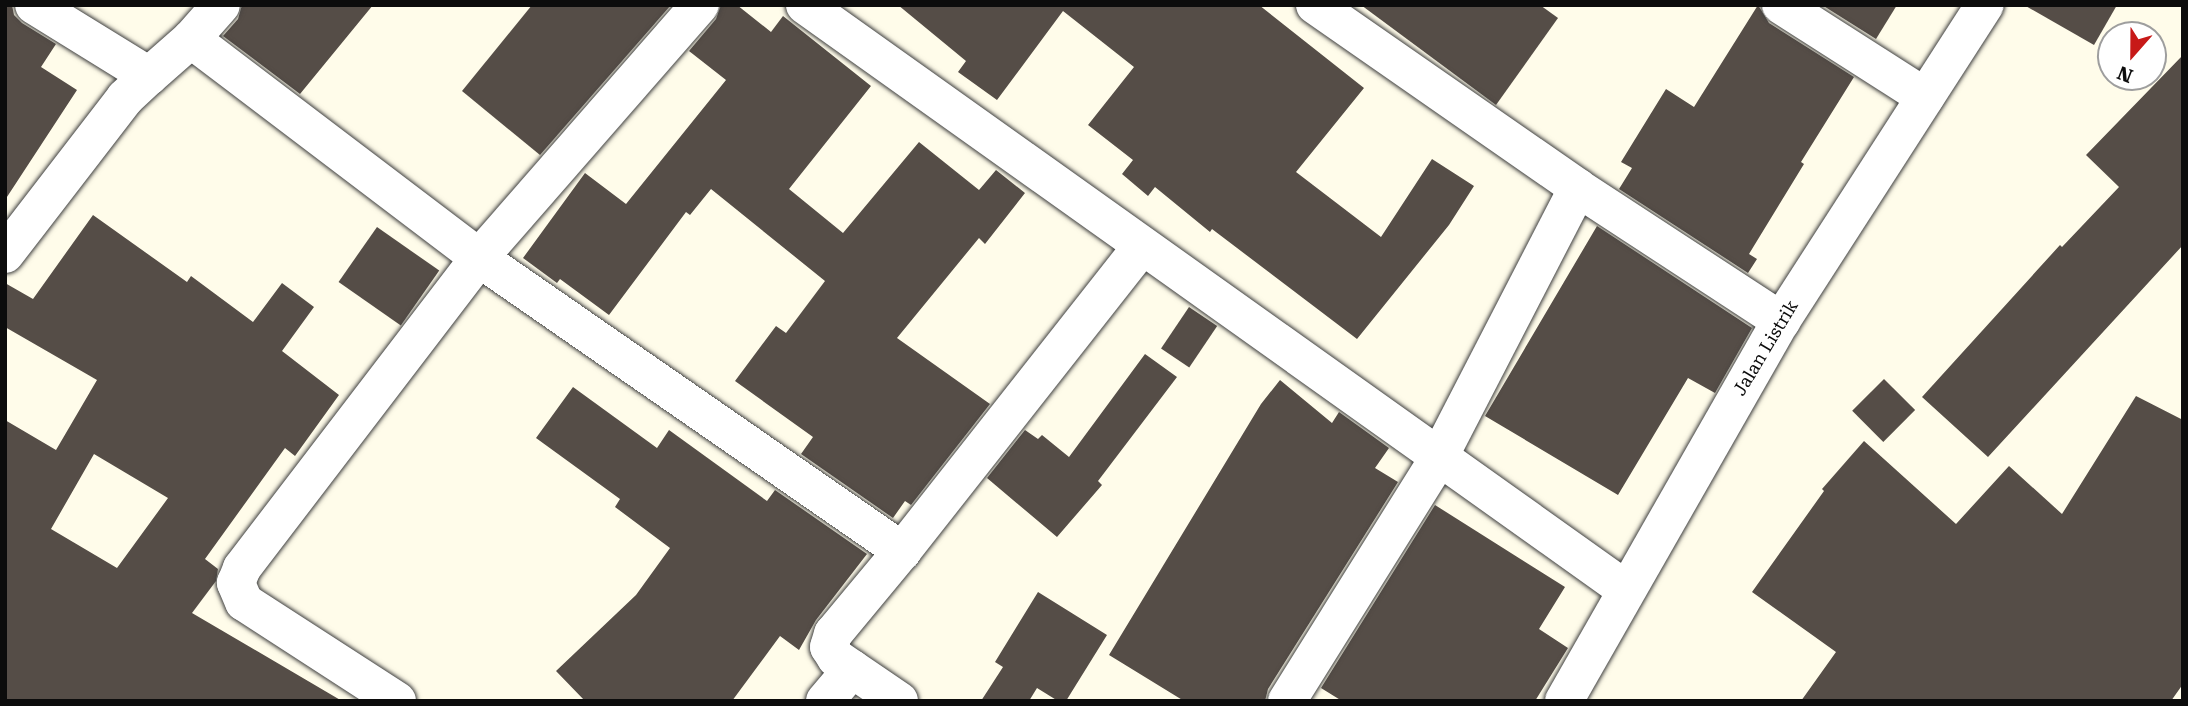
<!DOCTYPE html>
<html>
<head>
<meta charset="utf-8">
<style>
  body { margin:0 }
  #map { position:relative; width:2188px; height:706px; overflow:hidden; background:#fffcea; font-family:"Roboto Serif",serif }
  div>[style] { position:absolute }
  .building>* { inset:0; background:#554d47; transform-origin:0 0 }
  .roads { filter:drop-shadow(0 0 2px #3f3f3f) drop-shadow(0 0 2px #3f3f3f) }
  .street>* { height:38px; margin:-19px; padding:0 19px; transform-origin:19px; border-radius:19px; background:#fff }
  span { translate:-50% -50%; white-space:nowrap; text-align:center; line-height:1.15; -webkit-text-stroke:7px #fff; paint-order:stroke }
  .street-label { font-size:18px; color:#0c0c0c }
  .frame { position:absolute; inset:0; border:7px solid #0c0c0c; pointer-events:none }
  .north { position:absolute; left:2097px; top:21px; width:70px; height:70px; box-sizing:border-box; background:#fff; border:2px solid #9e9e9e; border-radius:50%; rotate:201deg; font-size:19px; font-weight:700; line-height:28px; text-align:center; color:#0c0c0c }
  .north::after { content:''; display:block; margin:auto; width:24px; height:32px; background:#c71918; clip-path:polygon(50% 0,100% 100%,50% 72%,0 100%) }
</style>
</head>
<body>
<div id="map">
  <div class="building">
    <i style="clip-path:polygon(5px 5px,12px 5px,14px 15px,22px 23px,56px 44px,41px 67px,77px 90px,5px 200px)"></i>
    <i style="clip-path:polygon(242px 5px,373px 5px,300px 94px,223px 36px,238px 19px)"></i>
    <i style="clip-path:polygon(532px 5px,671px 5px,540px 155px,462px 91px)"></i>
    <i style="clip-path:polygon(721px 5px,737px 5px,771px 32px,783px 16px,871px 86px,789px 189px,843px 233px,919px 142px,979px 190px,996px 170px,1025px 193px,985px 244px,979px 238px,897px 338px,990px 404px,911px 505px,905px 501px,893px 518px,801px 454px,813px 437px,735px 381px,776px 326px,786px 333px,825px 281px,711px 189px,690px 215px,686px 212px,609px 315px,560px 279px,557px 283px,523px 258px,585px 173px,626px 204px,726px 80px,689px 51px,716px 19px)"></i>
    <i style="clip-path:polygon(898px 5px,1259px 5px,1364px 88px,1296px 172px,1381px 237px,1432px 159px,1474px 186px,1449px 225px,1357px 339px,1212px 229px,1210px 232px,1155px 187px,1148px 196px,1122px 174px,1133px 160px,1088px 125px,1134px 67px,1063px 11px,997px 100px,958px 72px,966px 61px)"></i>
    <i style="clip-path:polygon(1361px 5px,1540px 5px,1558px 18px,1496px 105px)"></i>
    <i style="clip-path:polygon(1758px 5px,1769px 23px,1854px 77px,1801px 162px,1804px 164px,1749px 254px,1757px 259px,1748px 273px,1619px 189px,1632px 168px,1621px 162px,1666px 89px,1694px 107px)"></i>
    <i style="clip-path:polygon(1822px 5px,1897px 5px,1876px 39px)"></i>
    <i style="clip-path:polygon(2024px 5px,2117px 5px,2094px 45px)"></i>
    <i style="clip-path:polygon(2183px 55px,2183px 245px,1988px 457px,1922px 397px,2060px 245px,2062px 247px,2119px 187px,2086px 155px)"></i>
    <i style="clip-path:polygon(evenodd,93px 215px,187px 282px,191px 276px,253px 322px,282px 283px,314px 307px,282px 351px,339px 395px,295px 456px,285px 448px,205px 559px,218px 569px,216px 581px,192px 613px,342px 701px,5px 701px,5px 420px,56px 450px,97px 380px,5px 327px,5px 283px,33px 299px,93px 215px,94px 454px,168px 498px,117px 568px,51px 529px,94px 454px)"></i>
    <i style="clip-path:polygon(1597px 226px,1752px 328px,1715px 393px,1688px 378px,1618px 495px,1485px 416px)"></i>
    <i style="left:377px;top:227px;width:76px;height:67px;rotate:35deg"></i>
    <i style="left:1189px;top:307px;width:34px;height:50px;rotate:34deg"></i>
    <i style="clip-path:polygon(1145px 354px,1177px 377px,1098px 481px,1102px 485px,1057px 537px,987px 478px,1025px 430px,1038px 439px,1042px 435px,1069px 457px)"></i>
    <i style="left:1884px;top:379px;width:44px;height:45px;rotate:45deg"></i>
    <i style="clip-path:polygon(1280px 380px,1332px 423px,1339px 412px,1389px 448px,1375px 468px,1398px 482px,1268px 689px,1265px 701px,1184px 701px,1109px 655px,1261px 404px)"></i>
    <i style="clip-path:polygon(573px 387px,657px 448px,669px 430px,767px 501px,775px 490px,867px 554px,816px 620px,799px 650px,780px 636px,732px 701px,585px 701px,556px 671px,636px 595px,670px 548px,615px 507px,620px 499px,536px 438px)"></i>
    <i style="clip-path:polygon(2136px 396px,2183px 420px,2183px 684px,2171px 701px,1801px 701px,1836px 652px,1752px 592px,1824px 491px,1822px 489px,1864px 441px,1956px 524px,2009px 466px,2062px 514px)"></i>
    <i style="clip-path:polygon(1435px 505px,1565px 587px,1539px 629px,1568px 648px,1535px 701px,1342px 701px,1321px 688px)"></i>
    <i style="clip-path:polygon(1038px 592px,1107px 635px,1066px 701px,1058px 701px,1037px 688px,1029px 701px,981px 701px,1003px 667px,995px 662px)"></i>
  </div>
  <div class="roads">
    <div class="street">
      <i style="left:805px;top:5px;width:1007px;rotate:35.46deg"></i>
      <i style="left:1315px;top:5px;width:320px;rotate:34.8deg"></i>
      <i style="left:1578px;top:188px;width:243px;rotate:33.2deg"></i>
      <i style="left:1781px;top:5px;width:171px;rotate:32.6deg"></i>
      <i style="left:191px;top:39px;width:45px;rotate:-48.6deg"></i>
      <i style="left:149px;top:76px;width:56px;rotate:-41.4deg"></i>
      <i style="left:191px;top:39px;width:362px;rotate:37.2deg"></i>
      <i style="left:479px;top:258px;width:515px;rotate:34.71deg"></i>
      <i style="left:5px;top:254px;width:197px;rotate:-52.4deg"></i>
      <i style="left:125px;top:98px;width:33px;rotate:-43deg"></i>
      <i style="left:149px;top:76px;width:135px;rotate:-148.3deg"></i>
      <i style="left:397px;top:701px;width:182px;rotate:-147.1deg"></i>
      <i style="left:244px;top:602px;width:21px;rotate:-113deg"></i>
      <i style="left:236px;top:583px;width:16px;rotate:-68deg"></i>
      <i style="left:242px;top:568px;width:390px;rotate:-52.6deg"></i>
      <i style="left:479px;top:258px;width:336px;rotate:-48.9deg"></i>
      <i style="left:825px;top:701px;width:42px;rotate:-49.8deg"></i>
      <i style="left:899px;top:701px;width:76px;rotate:-145.7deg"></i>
      <i style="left:836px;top:658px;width:13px;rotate:-122deg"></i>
      <i style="left:829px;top:647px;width:14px;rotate:-73deg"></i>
      <i style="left:833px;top:634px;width:108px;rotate:-50.3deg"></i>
      <i style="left:902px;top:551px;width:387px;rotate:-51.8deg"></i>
      <i style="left:1287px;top:701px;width:285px;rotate:-58deg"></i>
      <i style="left:1438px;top:459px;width:305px;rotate:-62.7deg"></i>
      <i style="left:1564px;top:701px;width:438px;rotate:-60.3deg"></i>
      <i style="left:1781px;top:321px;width:376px;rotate:-57.2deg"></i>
    </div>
  </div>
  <div class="street-label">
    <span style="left:1766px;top:348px;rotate:-59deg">Jalan Listrik</span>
  </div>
  <div class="frame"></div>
  <div class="north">N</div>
</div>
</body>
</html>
